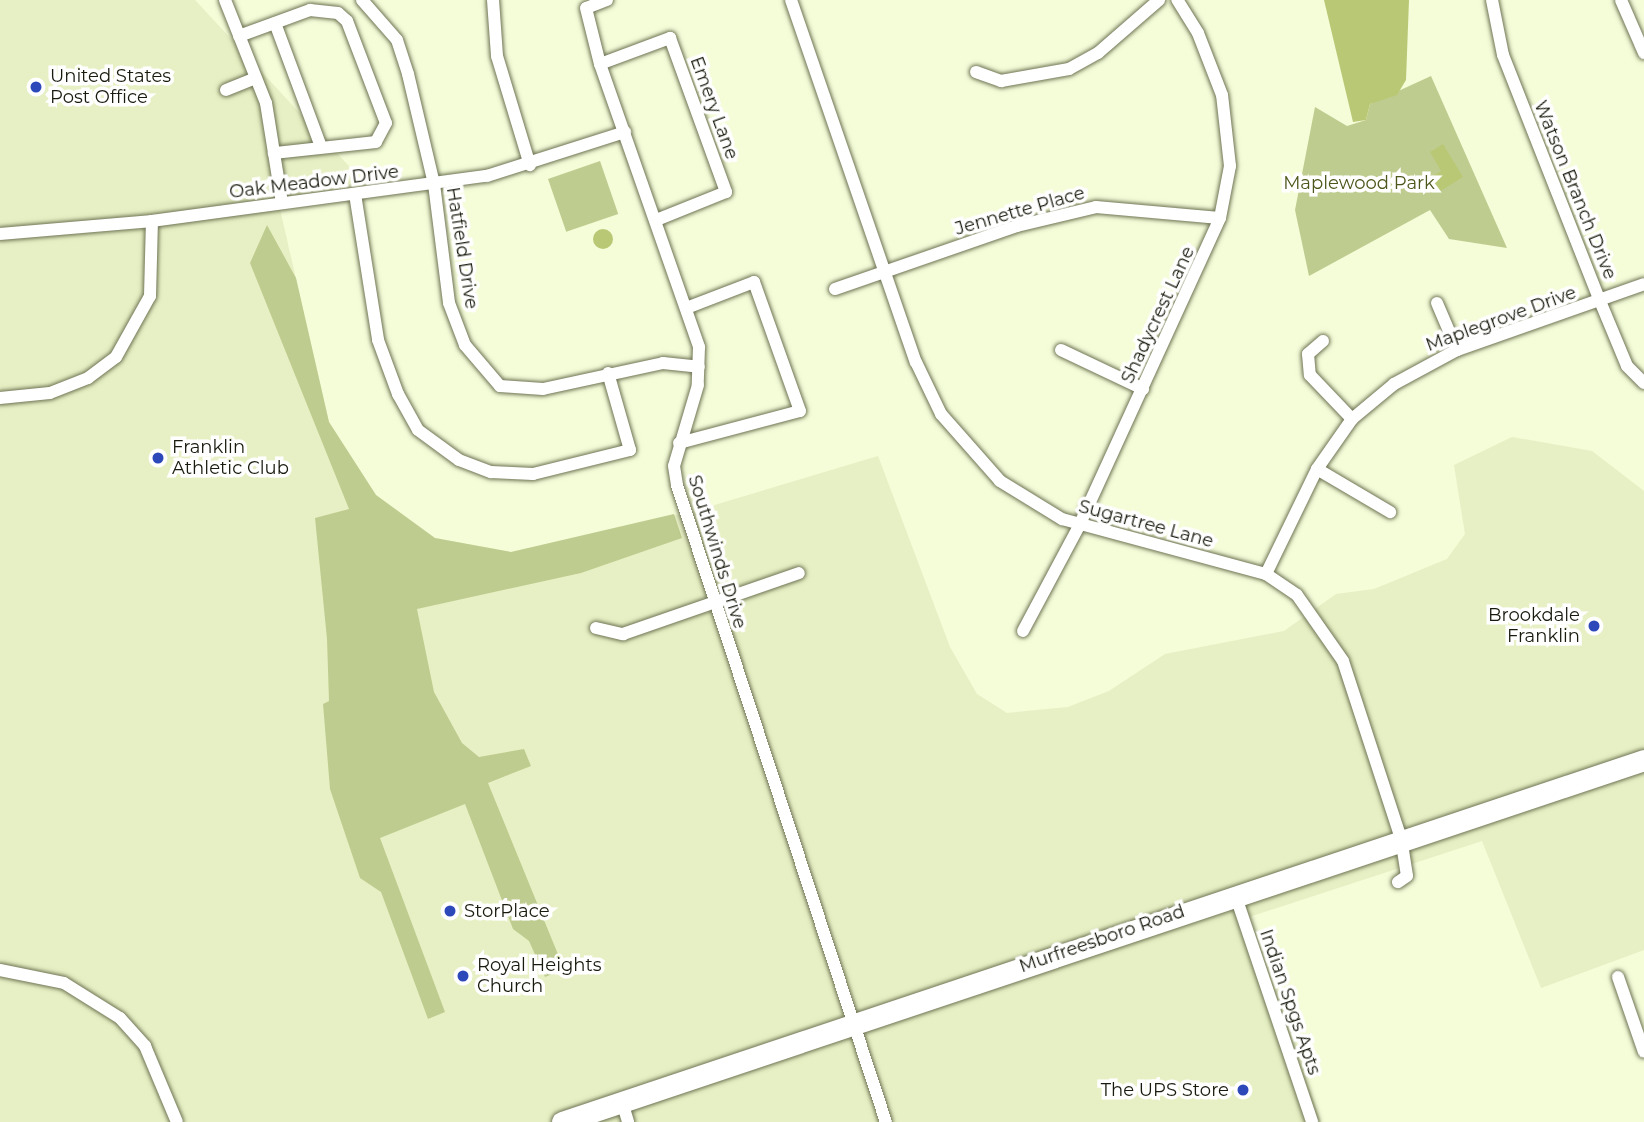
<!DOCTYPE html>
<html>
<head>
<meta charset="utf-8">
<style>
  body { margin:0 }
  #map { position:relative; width:1644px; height:1122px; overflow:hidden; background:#f4fcd8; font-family:Montserrat,sans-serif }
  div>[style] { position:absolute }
  .built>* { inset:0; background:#e7f0c4 }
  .green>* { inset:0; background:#bfcc8f; transform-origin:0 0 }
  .water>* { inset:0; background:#b8c875 }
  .round { border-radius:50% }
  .roads { filter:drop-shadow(0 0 2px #6e7454) drop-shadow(0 0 2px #6e7454) }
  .minor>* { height:12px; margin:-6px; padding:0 6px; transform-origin:6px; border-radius:6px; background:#fff }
  .trunk>* { height:21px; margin:-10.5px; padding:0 10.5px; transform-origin:10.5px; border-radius:10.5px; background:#fff }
  .dots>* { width:19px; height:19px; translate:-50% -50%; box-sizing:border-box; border:4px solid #fff; border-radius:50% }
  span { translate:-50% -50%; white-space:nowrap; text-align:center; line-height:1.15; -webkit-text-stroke:7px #fff; paint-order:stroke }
  .poi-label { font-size:18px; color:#181a0d }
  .left { translate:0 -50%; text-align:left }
  .right { translate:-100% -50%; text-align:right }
  .street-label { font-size:18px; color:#181a0d }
  .park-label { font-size:18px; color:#4d571b }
</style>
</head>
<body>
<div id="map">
  <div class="built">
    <i style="clip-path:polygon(0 0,195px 0,373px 192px,279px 205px,329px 422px,376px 495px,434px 538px,511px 552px,698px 510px,878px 456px,950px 647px,977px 694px,1007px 713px,1068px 707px,1109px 691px,1165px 654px,1284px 631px,1336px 594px,1374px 589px,1447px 559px,1465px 534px,1454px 465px,1512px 437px,1592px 451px,1644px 491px,1644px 950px,1541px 988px,1482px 841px,1249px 917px,1321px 1122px,0 1122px)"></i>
  </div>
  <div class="green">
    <i style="clip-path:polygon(1431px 76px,1507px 248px,1449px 239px,1430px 210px,1309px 276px,1295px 210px,1315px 107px,1347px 126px,1366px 120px,1370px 104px)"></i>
    <i style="left:600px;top:161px;width:56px;height:55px;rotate:71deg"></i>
    <i style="clip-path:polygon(267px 225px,296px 278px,329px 422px,376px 495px,435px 538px,511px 552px,674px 514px,682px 538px,581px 573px,417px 609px,434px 692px,462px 743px,479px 757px,524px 749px,531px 766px,488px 783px,564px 969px,545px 977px,529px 941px,513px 929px,465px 804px,380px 838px,445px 1012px,428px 1019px,381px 892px,360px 878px,330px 789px,323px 704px,329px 701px,327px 639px,315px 518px,349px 509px,250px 263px)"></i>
  </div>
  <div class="water">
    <i style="clip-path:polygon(1324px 0,1409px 0,1406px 80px,1397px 95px,1370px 104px,1366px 120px,1353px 122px)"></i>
    <i style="clip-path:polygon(1443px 144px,1463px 177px,1439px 192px,1430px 178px,1441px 171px,1430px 152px)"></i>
    <i class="round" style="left:593px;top:229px;width:20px;height:20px"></i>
  </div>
  <div class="roads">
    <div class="minor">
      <i style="left:225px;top:0;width:111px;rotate:68.3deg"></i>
      <i style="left:266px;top:103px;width:101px;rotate:80.9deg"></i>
      <i style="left:362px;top:0;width:53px;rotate:48.8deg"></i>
      <i style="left:397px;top:40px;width:36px;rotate:72deg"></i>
      <i style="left:408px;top:74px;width:113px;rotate:76.7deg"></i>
      <i style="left:434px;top:184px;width:120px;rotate:82.8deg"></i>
      <i style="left:449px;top:303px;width:45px;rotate:69.1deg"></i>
      <i style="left:465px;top:345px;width:54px;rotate:49.5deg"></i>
      <i style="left:500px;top:386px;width:43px;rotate:4deg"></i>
      <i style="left:543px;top:389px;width:123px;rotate:-12.2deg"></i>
      <i style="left:663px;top:363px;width:36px;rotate:6deg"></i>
      <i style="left:493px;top:0;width:56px;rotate:85.9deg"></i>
      <i style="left:497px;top:56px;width:114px;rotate:73.2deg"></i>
      <i style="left:607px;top:0;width:22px;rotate:159deg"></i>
      <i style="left:586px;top:8px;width:58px;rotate:76deg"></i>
      <i style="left:600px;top:64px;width:300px;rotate:70.7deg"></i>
      <i style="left:699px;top:347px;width:38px;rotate:92deg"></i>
      <i style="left:698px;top:385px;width:84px;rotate:106.5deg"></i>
      <i style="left:674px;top:466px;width:19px;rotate:81deg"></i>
      <i style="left:677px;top:485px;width:670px;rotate:71.84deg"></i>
      <i style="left:791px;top:0;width:383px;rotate:71deg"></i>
      <i style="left:916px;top:362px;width:58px;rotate:64.3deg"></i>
      <i style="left:941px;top:414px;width:89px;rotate:48.6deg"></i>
      <i style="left:1000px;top:481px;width:73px;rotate:31.5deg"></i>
      <i style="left:1062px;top:519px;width:211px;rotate:15.1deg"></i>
      <i style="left:1266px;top:574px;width:37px;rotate:34deg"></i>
      <i style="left:1297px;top:595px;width:80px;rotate:55.1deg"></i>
      <i style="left:1343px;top:661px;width:186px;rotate:71.9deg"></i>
      <i style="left:1401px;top:838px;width:38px;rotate:81deg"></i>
      <i style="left:1407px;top:876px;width:11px;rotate:146deg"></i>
      <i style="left:1492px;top:0;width:56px;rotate:78.7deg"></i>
      <i style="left:1503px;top:55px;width:264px;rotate:68.5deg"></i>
      <i style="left:1600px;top:301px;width:70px;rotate:67.4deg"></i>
      <i style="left:1627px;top:366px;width:24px;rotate:45deg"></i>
      <i style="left:1621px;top:0;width:58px;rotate:66.5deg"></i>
      <i style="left:275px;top:23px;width:132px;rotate:69.6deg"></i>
      <i style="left:239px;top:36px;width:76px;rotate:-20.1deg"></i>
      <i style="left:310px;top:10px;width:28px;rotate:6deg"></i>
      <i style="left:338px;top:13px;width:12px;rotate:42deg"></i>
      <i style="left:347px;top:21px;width:109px;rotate:69.1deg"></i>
      <i style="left:386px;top:123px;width:21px;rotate:118deg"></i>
      <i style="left:376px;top:142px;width:103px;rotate:173.8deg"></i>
      <i style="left:600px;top:64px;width:75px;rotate:-20.4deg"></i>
      <i style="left:670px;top:38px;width:164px;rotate:70deg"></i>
      <i style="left:726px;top:192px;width:72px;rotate:158.1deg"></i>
      <i style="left:976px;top:72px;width:27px;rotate:20deg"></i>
      <i style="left:1001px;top:81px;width:69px;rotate:-10deg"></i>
      <i style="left:1069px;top:69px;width:33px;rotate:-29deg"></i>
      <i style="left:1098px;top:53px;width:81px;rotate:-41deg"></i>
      <i style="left:226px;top:90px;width:32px;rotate:-22deg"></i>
      <i style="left:355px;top:194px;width:148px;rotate:81deg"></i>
      <i style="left:378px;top:340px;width:58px;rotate:69.7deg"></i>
      <i style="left:398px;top:394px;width:41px;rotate:60.9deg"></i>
      <i style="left:418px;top:430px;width:51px;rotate:36.2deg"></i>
      <i style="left:459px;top:460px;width:34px;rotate:21deg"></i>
      <i style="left:491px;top:472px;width:42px;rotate:2.7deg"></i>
      <i style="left:533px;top:474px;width:100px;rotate:-13.9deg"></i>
      <i style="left:630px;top:450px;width:80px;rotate:-105.9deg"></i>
      <i style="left:0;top:234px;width:153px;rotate:-4.9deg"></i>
      <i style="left:152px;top:221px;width:338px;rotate:-7.7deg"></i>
      <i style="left:487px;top:176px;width:145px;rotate:-17.7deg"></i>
      <i style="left:835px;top:289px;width:193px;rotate:-19.1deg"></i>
      <i style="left:1017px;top:226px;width:81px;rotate:-13.5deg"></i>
      <i style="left:1096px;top:207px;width:124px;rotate:5.1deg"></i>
      <i style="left:1437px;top:303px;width:51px;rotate:66.9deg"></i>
      <i style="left:1323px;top:341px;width:20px;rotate:139deg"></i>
      <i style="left:1308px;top:354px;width:21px;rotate:85deg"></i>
      <i style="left:1310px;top:375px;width:61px;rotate:46.3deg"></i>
      <i style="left:1061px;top:350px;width:91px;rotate:25.4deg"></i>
      <i style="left:0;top:398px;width:50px;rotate:-5.7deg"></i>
      <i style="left:50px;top:393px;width:41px;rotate:-21.5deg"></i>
      <i style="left:88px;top:378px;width:35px;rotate:-37deg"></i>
      <i style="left:116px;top:357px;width:70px;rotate:-60.9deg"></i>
      <i style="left:150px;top:296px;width:75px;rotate:-88.5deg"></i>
      <i style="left:679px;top:443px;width:125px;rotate:-14.8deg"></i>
      <i style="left:800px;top:411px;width:137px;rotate:-109.6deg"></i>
      <i style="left:754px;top:282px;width:70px;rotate:159deg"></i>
      <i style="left:1317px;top:469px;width:85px;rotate:30.5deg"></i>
      <i style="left:1266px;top:574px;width:117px;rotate:-64.1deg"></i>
      <i style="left:1317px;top:469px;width:61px;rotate:-55deg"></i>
      <i style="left:1352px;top:419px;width:55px;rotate:-39.8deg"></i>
      <i style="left:1394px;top:384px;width:72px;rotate:-28.4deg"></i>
      <i style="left:1457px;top:350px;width:198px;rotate:-19.4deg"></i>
      <i style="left:596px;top:628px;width:28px;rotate:13deg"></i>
      <i style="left:623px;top:634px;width:186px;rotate:-19.1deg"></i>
      <i style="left:1023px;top:631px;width:119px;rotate:-61.9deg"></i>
      <i style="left:1079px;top:526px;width:339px;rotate:-65.4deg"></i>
      <i style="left:1220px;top:218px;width:53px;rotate:-79.1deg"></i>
      <i style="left:1230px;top:166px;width:71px;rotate:-96.4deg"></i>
      <i style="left:1222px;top:95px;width:66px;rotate:-111.2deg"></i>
      <i style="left:1198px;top:33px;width:39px;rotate:-122deg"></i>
      <i style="left:1235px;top:894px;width:241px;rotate:71.3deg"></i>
      <i style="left:0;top:970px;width:65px;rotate:11.5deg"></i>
      <i style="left:64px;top:983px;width:66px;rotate:32deg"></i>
      <i style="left:120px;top:1018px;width:38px;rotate:48deg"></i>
      <i style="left:145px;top:1046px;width:82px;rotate:67.2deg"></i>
      <i style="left:1618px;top:977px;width:79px;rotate:70.9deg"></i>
      <i style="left:622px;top:1102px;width:21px;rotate:73deg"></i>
    </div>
    <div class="trunk">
      <i style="left:562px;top:1122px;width:1141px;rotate:-18.5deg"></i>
    </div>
  </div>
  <div class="dots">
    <i style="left:36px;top:87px;background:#2c48b9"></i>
    <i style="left:158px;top:458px;background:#2c48b9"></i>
    <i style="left:1594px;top:626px;background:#2c48b9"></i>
    <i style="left:450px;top:911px;background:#2c48b9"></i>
    <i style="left:463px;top:976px;background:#2c48b9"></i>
    <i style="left:1243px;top:1090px;background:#2c48b9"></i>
  </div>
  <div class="poi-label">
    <span class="left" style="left:50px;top:87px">United States<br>Post Office</span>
    <span class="left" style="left:172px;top:458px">Franklin<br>Athletic Club</span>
    <span class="right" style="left:1580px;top:626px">Brookdale<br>Franklin</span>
    <span class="left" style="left:464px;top:911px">StorPlace</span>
    <span class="left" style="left:477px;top:976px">Royal Heights<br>Church</span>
    <span class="right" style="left:1229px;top:1090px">The UPS Store</span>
  </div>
  <div class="street-label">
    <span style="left:714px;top:108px;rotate:70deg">Emery Lane</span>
    <span style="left:314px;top:182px;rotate:-7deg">Oak Meadow Drive</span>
    <span style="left:1575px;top:190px;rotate:68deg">Watson Branch Drive</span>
    <span style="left:1020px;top:211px;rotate:-16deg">Jennette Place</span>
    <span style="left:462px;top:248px;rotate:81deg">Hatfield Drive</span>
    <span style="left:1158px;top:315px;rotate:-65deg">Shadycrest Lane</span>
    <span style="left:1501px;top:319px;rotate:-20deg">Maplegrove Drive</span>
    <span style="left:1146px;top:524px;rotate:15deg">Sugartree Lane</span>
    <span style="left:717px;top:552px;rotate:73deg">Southwinds Drive</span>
    <span style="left:1102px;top:939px;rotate:-19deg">Murfreesboro Road</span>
    <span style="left:1290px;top:1002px;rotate:71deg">Indian Spgs Apts</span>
  </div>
  <div class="park-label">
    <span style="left:1359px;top:183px">Maplewood Park</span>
  </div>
</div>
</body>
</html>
